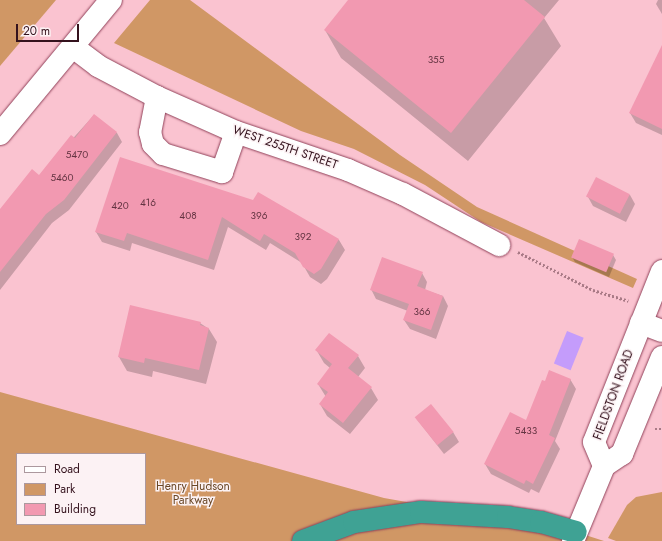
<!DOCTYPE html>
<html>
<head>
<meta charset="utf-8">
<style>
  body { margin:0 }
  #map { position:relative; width:662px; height:541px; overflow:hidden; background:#fac3d0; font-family:Jost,sans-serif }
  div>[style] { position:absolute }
  .green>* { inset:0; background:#d09765 }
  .water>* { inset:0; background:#c49cfb; transform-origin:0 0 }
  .shadow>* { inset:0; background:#0003 }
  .building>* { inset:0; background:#f299b1; transform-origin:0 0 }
  .path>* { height:2.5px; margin-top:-1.25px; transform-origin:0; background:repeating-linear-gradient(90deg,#a97a86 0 2px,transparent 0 4px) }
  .roads { filter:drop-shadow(0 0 1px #91425a) drop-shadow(0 0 1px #91425a) }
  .minor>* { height:22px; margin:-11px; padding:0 11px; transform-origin:11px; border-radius:11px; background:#fff }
  .highway>* { height:22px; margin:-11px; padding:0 11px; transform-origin:11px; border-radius:11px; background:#3fa294 }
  span { translate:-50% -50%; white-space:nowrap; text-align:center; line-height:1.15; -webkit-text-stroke:3px #fcf2f4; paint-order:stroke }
  .number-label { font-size:10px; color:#643442 }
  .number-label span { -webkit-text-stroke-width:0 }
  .street-label { font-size:12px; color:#34121d }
  .park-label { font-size:12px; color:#6a4726 }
  .legend { position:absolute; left:16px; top:453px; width:130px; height:72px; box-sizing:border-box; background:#fcf2f4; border:1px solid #ac989e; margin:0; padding:5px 7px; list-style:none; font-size:12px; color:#34121d }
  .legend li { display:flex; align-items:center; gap:8px; height:20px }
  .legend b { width:20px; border:1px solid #ac989e }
  .scale { position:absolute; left:16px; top:24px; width:63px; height:18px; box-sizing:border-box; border:2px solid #34121d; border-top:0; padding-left:5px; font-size:12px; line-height:14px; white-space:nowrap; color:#34121d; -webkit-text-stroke:3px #fcf2f4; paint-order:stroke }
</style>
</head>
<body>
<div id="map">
  <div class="green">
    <i style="clip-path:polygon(0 0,56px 0,0 66px)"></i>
    <i style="clip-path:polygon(150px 0,190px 0,400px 155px,477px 207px,637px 279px,633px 288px,481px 222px,425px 185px,354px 149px,301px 131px,114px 43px)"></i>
    <i style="clip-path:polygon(evenodd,0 392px,384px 498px,576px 532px,604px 541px,0 541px,0 392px,17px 454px,145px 454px,145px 524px,17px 524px,17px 454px)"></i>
    <i style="clip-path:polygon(662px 492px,662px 541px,616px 541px,608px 538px,627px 505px,636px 497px)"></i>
  </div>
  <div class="water">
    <i style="left:567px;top:331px;width:18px;height:35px;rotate:22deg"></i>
  </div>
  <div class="shadow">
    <i style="clip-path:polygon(349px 0,559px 0,544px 18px,561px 46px,468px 161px,341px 58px,325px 30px)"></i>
    <i style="clip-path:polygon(658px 0,662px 0,662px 14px,656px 4px)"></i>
    <i style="clip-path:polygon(662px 56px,662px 135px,636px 123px,630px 113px)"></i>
    <i style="clip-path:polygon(94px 115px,117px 133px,122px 142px,69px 210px,52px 223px,0 290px,0 210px,39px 176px)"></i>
    <i style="clip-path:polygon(259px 194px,339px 240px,345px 250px,327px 279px,321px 284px,310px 277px,302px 263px,270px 243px,266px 250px,228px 227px,214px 270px,132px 243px,130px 251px,102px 242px,96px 232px,254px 202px)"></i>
    <i style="clip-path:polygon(630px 195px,635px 204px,626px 222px,593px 206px,588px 197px)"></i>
    <i style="clip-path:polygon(613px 255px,616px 260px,609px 277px,575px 262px,572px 257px)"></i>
    <i style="clip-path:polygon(422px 273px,427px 282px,425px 290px,443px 296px,448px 306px,436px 339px,410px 329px,404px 320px,408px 311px,376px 299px,371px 289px)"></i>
    <i style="clip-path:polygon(200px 323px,209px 329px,217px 342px,206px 384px,153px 371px,152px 377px,127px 371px,119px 357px)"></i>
    <i style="clip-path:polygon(317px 351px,358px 356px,365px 368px,358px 377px,371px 388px,378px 400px,350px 434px,327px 416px,320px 404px,326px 397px,318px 384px,330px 368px,324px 363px)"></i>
    <i style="clip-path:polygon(570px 379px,576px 389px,555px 441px,560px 449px,539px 493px,531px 489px,529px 493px,491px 474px,485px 464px,527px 421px,545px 382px)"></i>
    <i style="clip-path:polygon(416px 418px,453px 432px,459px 442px,444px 454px)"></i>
  </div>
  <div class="building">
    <i style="clip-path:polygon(348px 0,524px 0,545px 17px,451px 133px,324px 30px)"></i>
    <i style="clip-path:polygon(662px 45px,662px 129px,629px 113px)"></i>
    <i style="clip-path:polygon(94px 114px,117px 132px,64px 200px,46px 214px,0 272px,0 209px,32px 169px,39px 175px,71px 135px,75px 138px)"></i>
    <i style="clip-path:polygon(120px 157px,253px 200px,258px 192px,339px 239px,321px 269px,314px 274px,303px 267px,295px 253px,264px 234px,260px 241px,222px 217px,208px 260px,127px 233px,124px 241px,95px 232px)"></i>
    <i style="left:596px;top:177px;width:38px;height:22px;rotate:27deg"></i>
    <i style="left:579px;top:239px;width:38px;height:20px;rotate:23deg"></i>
    <i style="clip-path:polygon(382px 257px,423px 272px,417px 286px,443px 296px,431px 330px,403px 320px,409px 304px,370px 290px)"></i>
    <i style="clip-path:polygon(130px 305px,201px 322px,200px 325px,209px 328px,199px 370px,145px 358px,144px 363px,118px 357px)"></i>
    <i style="clip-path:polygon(329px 333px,359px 355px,348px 368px,372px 387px,343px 423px,319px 404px,328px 392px,317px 384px,332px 364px,315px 350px)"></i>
    <i style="clip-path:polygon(549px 370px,571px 379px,549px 435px,555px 438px,533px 484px,526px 480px,524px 484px,484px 464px,510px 412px,526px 420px,542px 380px,545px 381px)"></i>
    <i style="left:431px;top:404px;width:36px;height:21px;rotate:51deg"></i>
  </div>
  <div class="path">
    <i style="left:518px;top:252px;width:84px;rotate:26.9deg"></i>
    <i style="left:593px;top:290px;width:37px;rotate:17deg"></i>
    <i style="left:655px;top:429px;width:7px"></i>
  </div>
  <div class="roads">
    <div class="minor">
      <i style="left:73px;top:47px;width:31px;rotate:37deg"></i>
      <i style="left:98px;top:66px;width:67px;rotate:27.7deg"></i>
      <i style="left:157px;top:97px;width:86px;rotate:23.9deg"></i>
      <i style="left:236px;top:132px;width:118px;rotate:18.7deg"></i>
      <i style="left:348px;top:170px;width:60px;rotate:23.6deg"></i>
      <i style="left:403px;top:194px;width:109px;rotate:28deg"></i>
      <i style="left:157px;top:97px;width:36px;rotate:101deg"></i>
      <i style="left:150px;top:132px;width:12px;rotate:76deg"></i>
      <i style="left:153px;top:144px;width:14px;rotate:45deg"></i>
      <i style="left:163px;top:154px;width:62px;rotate:17deg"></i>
      <i style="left:222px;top:172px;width:42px;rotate:-70.7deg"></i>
      <i style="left:0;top:134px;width:174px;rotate:-50.4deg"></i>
      <i style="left:641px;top:323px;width:22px;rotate:21deg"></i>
      <i style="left:604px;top:466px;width:26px;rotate:-113deg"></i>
      <i style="left:594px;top:442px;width:184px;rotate:-68.3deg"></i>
      <i style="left:573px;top:541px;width:81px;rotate:-67.5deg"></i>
      <i style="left:604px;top:466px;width:22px;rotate:-34deg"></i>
      <i style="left:622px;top:454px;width:105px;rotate:-67.6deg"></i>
    </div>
    <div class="highway">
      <i style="left:303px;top:541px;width:54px;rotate:-20.4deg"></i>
      <i style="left:354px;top:522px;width:68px;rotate:-8.5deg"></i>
      <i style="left:421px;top:512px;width:87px;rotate:3.3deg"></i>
      <i style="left:508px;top:517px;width:33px;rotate:9deg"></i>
      <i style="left:541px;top:522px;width:36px;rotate:16deg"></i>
    </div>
  </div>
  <div class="number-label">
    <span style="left:436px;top:60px">355</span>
    <span style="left:77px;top:155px">5470</span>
    <span style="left:62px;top:178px">5460</span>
    <span style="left:148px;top:203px">416</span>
    <span style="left:120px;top:206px">420</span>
    <span style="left:188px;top:216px">408</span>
    <span style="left:259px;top:216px">396</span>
    <span style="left:303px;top:237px">392</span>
    <span style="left:422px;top:312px">366</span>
    <span style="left:526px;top:431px">5433</span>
  </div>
  <div class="street-label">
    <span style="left:285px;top:148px;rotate:19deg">WEST 255TH STREET</span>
    <span style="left:614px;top:395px;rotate:-70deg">FIELDSTON ROAD</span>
  </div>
  <div class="park-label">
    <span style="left:193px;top:494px">Henry Hudson<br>Parkway</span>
  </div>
  <ul class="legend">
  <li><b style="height:5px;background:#fff"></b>Road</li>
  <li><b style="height:11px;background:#d09765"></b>Park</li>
  <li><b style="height:11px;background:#f299b1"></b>Building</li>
  </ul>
  <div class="scale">20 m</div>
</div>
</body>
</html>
